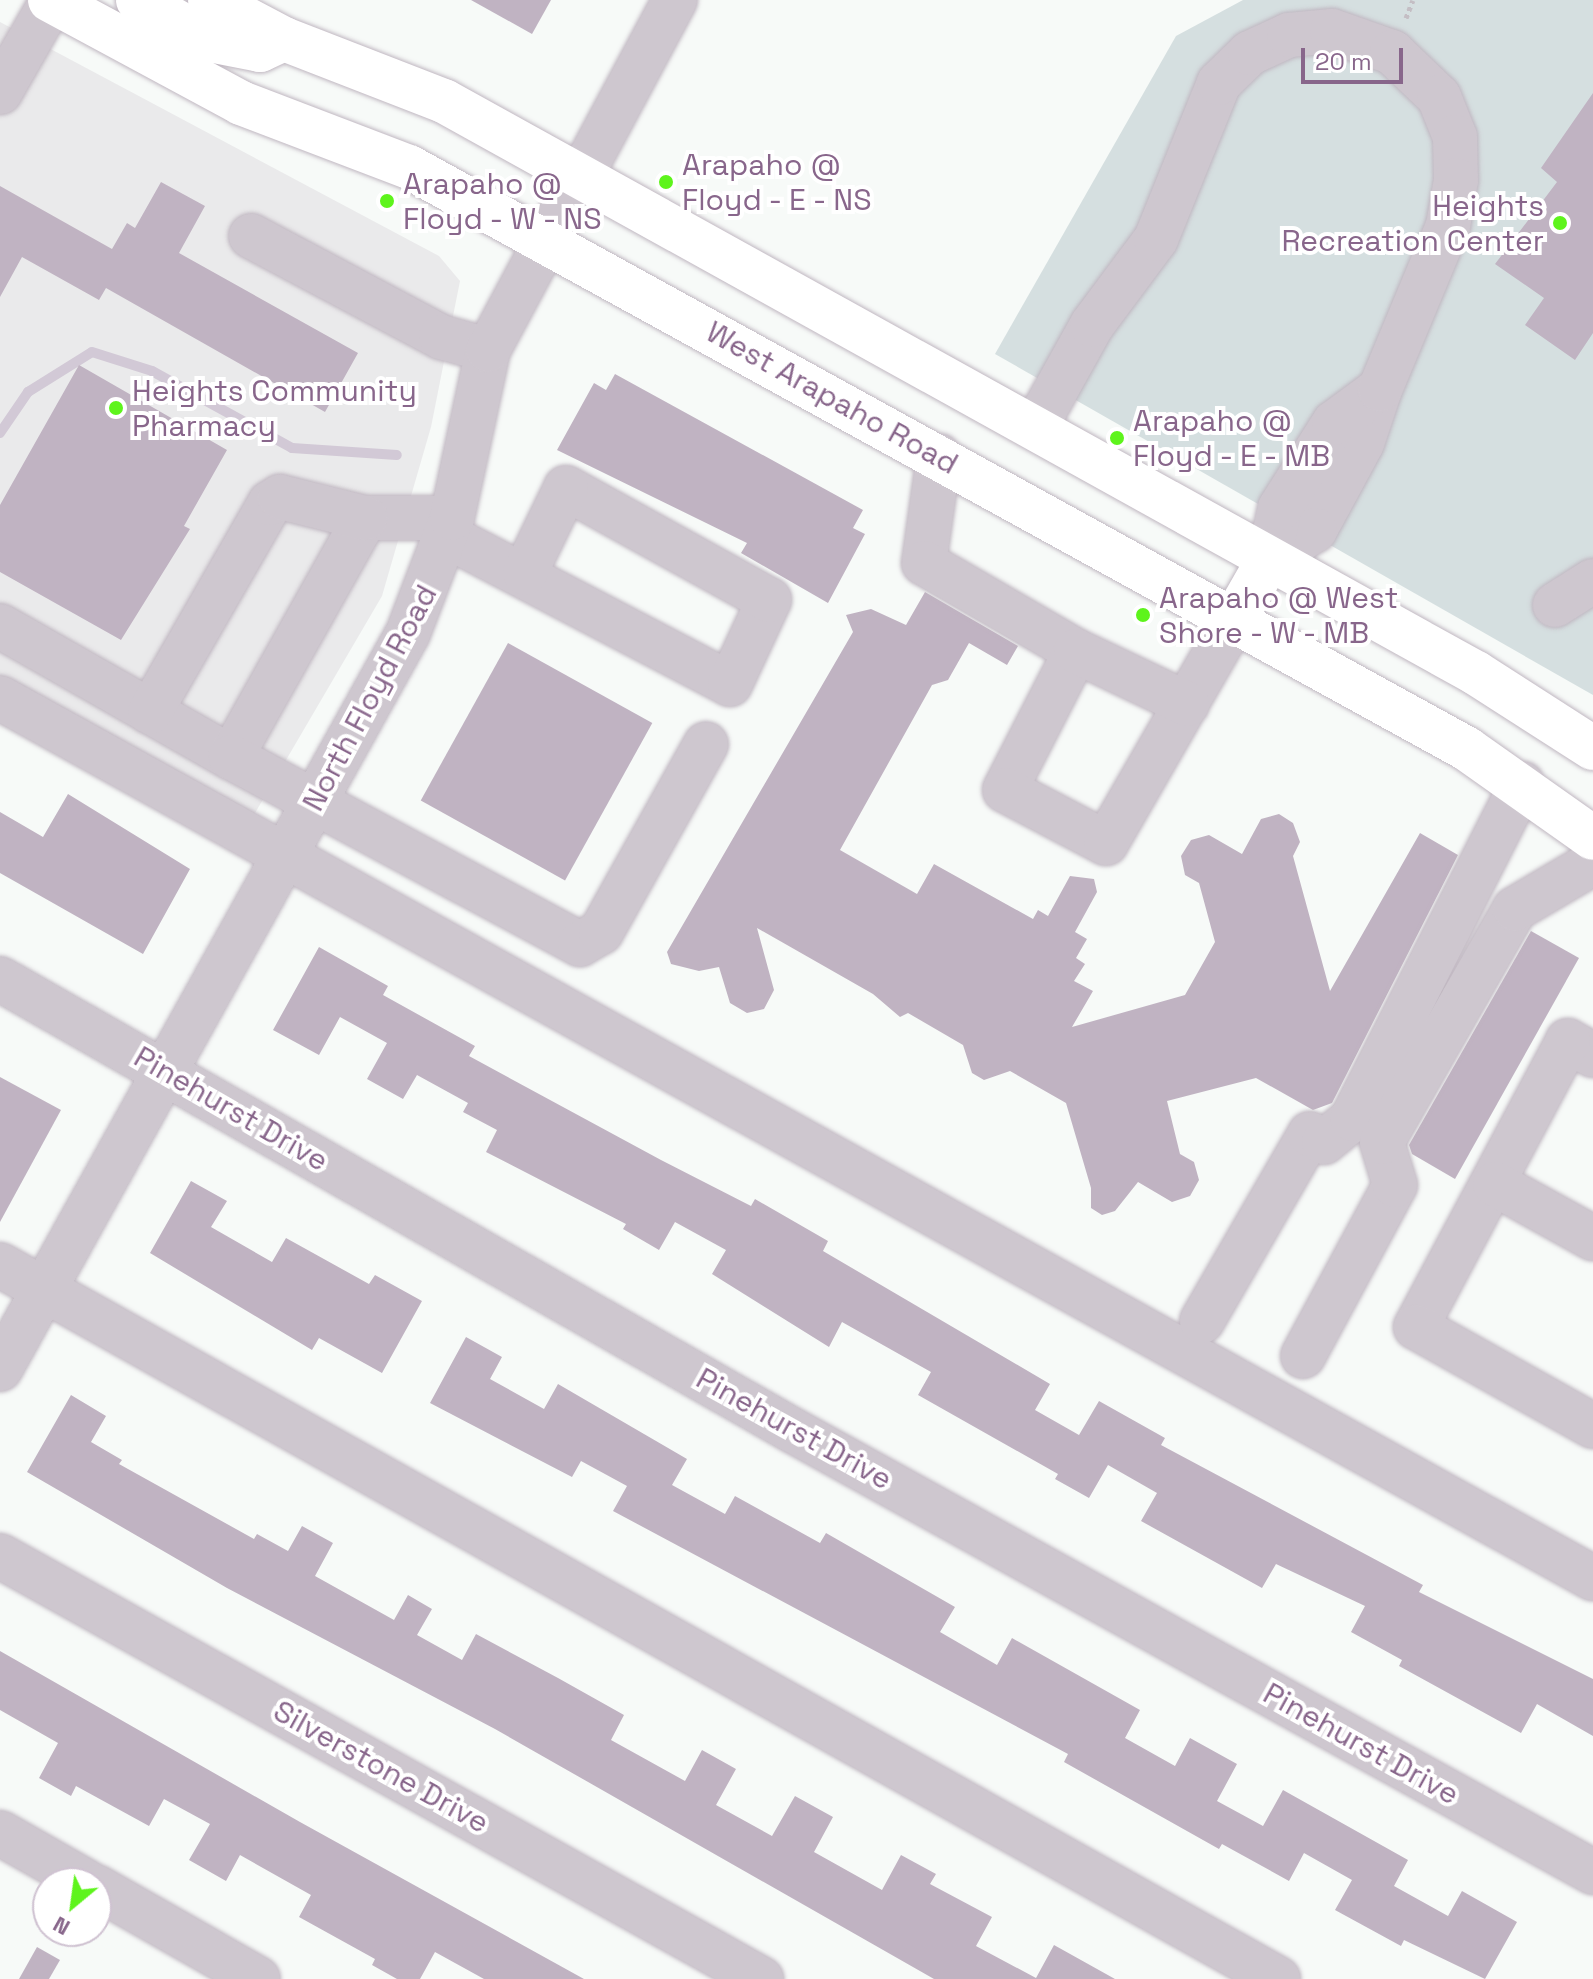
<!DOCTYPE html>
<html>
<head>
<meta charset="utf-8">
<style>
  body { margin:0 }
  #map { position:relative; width:1593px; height:1979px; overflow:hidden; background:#f7faf8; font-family:"Space Grotesk",sans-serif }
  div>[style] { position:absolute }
  .built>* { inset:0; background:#eaeaeb }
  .green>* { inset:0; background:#d5dfe0 }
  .stream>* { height:10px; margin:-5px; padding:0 5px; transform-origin:5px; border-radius:5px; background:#d2c9d6 }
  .building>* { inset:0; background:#c0b3c2; transform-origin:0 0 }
  .path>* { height:5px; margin-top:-2.5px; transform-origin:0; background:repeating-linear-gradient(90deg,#c4bec4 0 4px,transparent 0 8px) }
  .roads { filter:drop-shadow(0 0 2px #c0b7c1) drop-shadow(0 0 2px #c0b7c1) }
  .minor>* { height:44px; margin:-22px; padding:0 22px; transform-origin:22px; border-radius:22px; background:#cec7cf }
  .major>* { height:44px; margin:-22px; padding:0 22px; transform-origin:22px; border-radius:22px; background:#fff }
  .dots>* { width:22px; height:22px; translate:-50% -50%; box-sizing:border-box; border:4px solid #fff; border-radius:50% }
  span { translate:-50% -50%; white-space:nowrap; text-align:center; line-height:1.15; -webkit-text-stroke:8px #fff; paint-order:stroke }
  .poi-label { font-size:30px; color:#88668b }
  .left { translate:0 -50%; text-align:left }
  .right { translate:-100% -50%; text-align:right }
  .street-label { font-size:30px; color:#88668b }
  .north { position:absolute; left:32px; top:1867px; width:80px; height:80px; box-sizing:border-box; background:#fff; border:2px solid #cfc2d1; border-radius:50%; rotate:209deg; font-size:22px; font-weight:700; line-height:32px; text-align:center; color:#88668b }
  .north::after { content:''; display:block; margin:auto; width:28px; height:36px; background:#5ef41c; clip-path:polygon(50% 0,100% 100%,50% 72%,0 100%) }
  .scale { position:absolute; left:1301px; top:48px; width:102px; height:36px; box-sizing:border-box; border:4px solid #88668b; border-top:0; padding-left:10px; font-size:24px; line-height:28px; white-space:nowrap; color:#88668b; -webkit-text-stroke:6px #fff; paint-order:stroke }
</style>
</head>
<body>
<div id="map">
  <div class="built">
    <i style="clip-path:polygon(0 22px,439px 256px,460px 281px,431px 427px,382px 596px,248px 825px,0 687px)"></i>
  </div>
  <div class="green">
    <i style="clip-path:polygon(1243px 0,1593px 0,1593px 695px,995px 354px,1176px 36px)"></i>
  </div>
  <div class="stream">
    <i style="left:0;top:433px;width:50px;rotate:-55.7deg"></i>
    <i style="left:28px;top:392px;width:75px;rotate:-32deg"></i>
    <i style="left:92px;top:352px;width:63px;rotate:17.6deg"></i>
    <i style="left:152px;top:371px;width:160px;rotate:28.8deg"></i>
    <i style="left:292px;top:448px;width:105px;rotate:3.8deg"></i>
  </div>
  <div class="building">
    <i style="clip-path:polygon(471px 0,551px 0,532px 34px)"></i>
    <i style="clip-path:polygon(1593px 93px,1593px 333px,1575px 360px,1525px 325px,1544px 298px,1495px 264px,1557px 182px,1541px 168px)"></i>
    <i style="clip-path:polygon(161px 182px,205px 206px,179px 253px,358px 353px,325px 412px,106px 288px,99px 300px,22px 257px,0 297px,0 186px,112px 249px,127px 223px,135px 228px)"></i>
    <i style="clip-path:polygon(79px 365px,227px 450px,184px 526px,190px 529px,121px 640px,0 572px,0 505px)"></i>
    <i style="clip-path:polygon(615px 374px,863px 510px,853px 528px,865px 534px,828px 603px,741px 553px,747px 543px,557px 450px,594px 383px,606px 390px)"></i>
    <i style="clip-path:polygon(925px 592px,1018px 646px,1007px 665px,969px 643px,948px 680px,932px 685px,840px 850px,917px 894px,934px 864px,1033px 919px,1038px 910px,1048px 916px,1070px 876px,1094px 879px,1097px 892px,1075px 932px,1087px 939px,1076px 958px,1085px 964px,1074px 981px,1093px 991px,1072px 1027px,1185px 995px,1215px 942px,1199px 883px,1185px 875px,1181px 856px,1191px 840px,1209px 835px,1242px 854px,1261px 819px,1279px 814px,1293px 823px,1300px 842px,1293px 856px,1330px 991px,1420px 833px,1458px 855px,1332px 1103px,1313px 1110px,1256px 1078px,1167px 1101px,1180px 1154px,1194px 1162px,1199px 1180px,1190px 1196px,1172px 1202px,1138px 1182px,1115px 1211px,1102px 1215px,1091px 1208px,1091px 1188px,1066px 1103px,1010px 1071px,984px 1080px,972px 1073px,963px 1045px,908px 1013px,900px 1017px,873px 994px,757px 928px,774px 990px,764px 1009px,747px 1013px,730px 1003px,719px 967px,699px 971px,671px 964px,667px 952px,853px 632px,846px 615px,871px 609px,906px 625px)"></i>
    <i style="left:508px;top:643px;width:165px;height:180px;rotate:29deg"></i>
    <i style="clip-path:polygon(68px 794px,190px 869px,143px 954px,0 873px,0 812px,43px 837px)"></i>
    <i style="clip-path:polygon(1531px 931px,1579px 958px,1455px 1179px,1412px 1154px,1409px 1145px)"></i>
    <i style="clip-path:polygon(319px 947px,388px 986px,383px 995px,475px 1046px,469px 1056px,661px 1160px,751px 1206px,755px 1199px,828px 1241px,823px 1251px,1050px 1384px,1035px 1410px,1079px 1435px,1099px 1401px,1165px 1438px,1161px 1445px,1423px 1585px,1419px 1592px,1593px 1679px,1593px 1736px,1537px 1704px,1521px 1733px,1399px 1666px,1402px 1660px,1351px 1632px,1365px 1606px,1276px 1564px,1262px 1588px,1141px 1521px,1157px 1493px,1108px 1465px,1089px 1498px,1055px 1479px,1058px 1474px,918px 1395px,931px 1372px,842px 1322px,829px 1347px,712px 1274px,726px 1250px,675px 1222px,659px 1250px,623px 1229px,626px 1224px,486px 1152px,497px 1130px,463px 1112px,468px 1103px,417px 1075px,403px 1099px,367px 1079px,387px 1043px,340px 1017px,319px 1055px,273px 1030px)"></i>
    <i style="clip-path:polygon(0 1077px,61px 1110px,0 1222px)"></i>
    <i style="clip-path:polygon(191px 1181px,227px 1201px,211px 1227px,272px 1262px,286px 1238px,369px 1284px,375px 1275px,422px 1301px,382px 1373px,319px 1338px,312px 1350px,150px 1253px)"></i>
    <i style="clip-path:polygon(466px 1337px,502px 1357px,490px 1379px,544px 1409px,558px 1384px,687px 1459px,672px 1485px,725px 1514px,735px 1496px,820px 1543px,826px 1533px,955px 1607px,940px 1632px,997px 1665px,1012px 1638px,1140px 1710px,1125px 1738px,1175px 1766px,1190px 1738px,1237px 1764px,1217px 1801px,1263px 1826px,1283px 1790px,1408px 1860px,1394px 1886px,1448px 1916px,1462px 1891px,1517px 1922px,1485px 1979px,1404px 1940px,1401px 1946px,1335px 1910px,1352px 1880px,1304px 1853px,1289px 1881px,1222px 1844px,1219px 1849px,1064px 1762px,1068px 1754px,613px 1511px,627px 1486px,581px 1461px,572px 1477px,430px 1403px)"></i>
    <i style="clip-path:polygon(71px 1395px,106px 1416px,91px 1442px,122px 1460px,119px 1464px,254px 1539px,257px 1534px,288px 1551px,302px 1526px,333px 1543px,315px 1576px,394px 1620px,408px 1595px,432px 1609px,417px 1635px,462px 1660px,476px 1634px,558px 1678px,624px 1715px,611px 1740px,685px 1781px,702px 1750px,736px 1769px,716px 1805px,772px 1836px,795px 1796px,833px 1817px,814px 1852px,882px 1890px,901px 1855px,936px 1874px,930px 1884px,992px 1917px,976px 1946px,1036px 1978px,1054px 1945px,1115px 1979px,934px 1979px,495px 1729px,227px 1588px,27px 1472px)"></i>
    <i style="clip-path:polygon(0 1651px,300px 1822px,584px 1979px,484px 1979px,435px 1952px,420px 1979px,397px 1979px,372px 1965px,375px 1959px,299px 1917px,311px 1895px,240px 1855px,226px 1881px,189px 1860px,210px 1824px,164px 1799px,149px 1826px,76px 1786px,71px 1796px,39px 1778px,58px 1743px,0 1710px)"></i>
    <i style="clip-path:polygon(37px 1947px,60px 1960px,49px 1979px,19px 1979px)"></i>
  </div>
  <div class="path">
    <i style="left:1406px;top:18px;width:19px;rotate:-69deg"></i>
  </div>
  <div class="roads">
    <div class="minor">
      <i style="left:0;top:92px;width:105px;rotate:-60.3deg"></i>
      <i style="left:251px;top:236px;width:215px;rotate:28deg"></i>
      <i style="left:441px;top:337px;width:49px;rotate:15.5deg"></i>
      <i style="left:1380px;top:389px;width:57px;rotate:108.4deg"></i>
      <i style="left:1362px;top:443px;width:99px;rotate:118.4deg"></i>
      <i style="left:1315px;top:530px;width:54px;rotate:147.8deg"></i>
      <i style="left:1269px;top:559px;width:52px;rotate:-77.8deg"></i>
      <i style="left:1280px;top:508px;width:101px;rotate:-57.6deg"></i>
      <i style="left:1334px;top:423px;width:57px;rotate:-36.5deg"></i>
      <i style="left:1036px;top:426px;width:115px;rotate:-61deg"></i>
      <i style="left:1092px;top:325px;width:107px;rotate:-53.3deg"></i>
      <i style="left:1156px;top:239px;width:168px;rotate:-68deg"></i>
      <i style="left:1219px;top:83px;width:43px;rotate:-44.1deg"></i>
      <i style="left:1250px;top:53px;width:43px;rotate:-24.8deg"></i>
      <i style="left:1289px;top:35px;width:43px;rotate:-5.3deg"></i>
      <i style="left:1332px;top:31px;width:64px;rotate:19.3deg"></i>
      <i style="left:1392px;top:52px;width:65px;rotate:43.8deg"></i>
      <i style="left:1439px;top:97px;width:43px;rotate:68.2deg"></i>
      <i style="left:1455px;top:137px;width:43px;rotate:88.7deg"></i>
      <i style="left:1456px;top:180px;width:47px;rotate:99.9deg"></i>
      <i style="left:1448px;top:226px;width:177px;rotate:112.6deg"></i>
      <i style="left:939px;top:456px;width:108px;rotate:98deg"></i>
      <i style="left:924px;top:563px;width:176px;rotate:30.1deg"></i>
      <i style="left:1076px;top:651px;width:156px;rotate:117.1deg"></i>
      <i style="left:1005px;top:790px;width:114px;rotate:27.7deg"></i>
      <i style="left:1106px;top:843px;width:257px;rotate:-60.1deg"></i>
      <i style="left:447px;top:536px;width:319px;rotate:27.6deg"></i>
      <i style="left:730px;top:684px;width:93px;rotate:-65.1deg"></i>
      <i style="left:769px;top:600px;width:232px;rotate:-151.1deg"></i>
      <i style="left:566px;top:488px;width:94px;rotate:115.8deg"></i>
      <i style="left:1555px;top:605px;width:45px;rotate:-32.3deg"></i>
      <i style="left:0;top:626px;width:266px;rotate:29.6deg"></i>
      <i style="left:231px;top:757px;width:274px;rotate:-60.7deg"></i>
      <i style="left:365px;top:518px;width:87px"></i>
      <i style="left:1076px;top:651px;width:123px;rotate:25.5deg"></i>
      <i style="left:0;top:698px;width:1820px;rotate:28.92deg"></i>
      <i style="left:150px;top:712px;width:241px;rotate:-60.1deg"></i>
      <i style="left:270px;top:503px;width:12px;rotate:-31deg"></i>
      <i style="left:280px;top:497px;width:88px;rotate:13.9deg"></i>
      <i style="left:231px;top:757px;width:396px;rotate:28.2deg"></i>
      <i style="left:580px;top:944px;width:24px;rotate:-30deg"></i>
      <i style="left:601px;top:932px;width:215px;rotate:-60.8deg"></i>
      <i style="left:0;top:979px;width:911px;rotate:29.66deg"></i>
      <i style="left:792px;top:1430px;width:915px;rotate:28.89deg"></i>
      <i style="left:1593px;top:1055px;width:29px;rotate:-151deg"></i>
      <i style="left:1568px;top:1041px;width:324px;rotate:118deg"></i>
      <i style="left:1416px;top:1327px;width:203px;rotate:29.2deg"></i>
      <i style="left:1495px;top:1184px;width:112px;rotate:28.9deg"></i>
      <i style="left:0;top:1265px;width:1464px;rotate:29.19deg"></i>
      <i style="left:1202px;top:1321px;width:216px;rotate:-60deg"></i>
      <i style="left:1310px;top:1134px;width:16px;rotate:30deg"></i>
      <i style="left:1324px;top:1142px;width:36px;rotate:-39deg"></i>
      <i style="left:1352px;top:1119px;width:376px;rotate:-63.1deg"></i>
      <i style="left:1303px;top:1356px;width:194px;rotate:-61.7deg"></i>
      <i style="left:1395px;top:1185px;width:45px;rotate:-106.8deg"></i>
      <i style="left:1382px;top:1142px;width:268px;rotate:-60.3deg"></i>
      <i style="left:1515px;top:909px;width:91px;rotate:-30.5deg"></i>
      <i style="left:0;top:1369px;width:842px;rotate:-61deg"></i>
      <i style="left:408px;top:633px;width:123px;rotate:-69.1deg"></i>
      <i style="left:452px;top:518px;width:172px;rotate:-77.9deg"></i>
      <i style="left:488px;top:350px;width:397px;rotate:-61.9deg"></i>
      <i style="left:0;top:1556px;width:871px;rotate:29.07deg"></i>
      <i style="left:0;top:1833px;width:101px;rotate:29.6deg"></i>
      <i style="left:96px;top:1887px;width:186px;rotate:29.6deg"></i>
    </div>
    <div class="major">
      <i style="left:50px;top:0;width:217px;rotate:28.3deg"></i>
      <i style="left:241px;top:103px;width:180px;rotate:20.9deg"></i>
      <i style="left:409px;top:167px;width:1208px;rotate:28.81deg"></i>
      <i style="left:1467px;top:749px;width:154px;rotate:35.2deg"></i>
      <i style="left:138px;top:0;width:81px;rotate:29.4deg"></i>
      <i style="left:209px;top:40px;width:52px;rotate:11.1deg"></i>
      <i style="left:260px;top:50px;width:26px;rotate:-25deg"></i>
      <i style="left:210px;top:0;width:84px;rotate:27.8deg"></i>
      <i style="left:284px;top:39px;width:172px;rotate:21.2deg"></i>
      <i style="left:444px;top:101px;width:1180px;rotate:29deg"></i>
      <i style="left:1476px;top:673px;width:139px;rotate:32.7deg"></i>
      <i style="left:1234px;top:620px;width:70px;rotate:-60.2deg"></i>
    </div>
  </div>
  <div class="dots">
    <i style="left:666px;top:182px;background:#5ef41c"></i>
    <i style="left:387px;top:201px;background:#5ef41c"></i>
    <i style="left:1560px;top:223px;background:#5ef41c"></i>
    <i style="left:116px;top:408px;background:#5ef41c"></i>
    <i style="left:1117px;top:438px;background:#5ef41c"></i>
    <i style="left:1143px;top:615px;background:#5ef41c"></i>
  </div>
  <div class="poi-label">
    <span class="left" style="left:682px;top:182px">Arapaho @<br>Floyd - E - NS</span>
    <span class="left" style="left:403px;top:201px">Arapaho @<br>Floyd - W - NS</span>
    <span class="right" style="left:1544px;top:223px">Heights<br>Recreation Center</span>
    <span class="left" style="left:132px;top:408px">Heights Community<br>Pharmacy</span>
    <span class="left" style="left:1133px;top:438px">Arapaho @<br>Floyd - E - MB</span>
    <span class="left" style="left:1159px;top:615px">Arapaho @ West<br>Shore - W - MB</span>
  </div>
  <div class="street-label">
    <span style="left:832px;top:398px;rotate:29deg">West Arapaho Road</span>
    <span style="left:370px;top:698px;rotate:-62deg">North Floyd Road</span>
    <span style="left:231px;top:1109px;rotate:30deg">Pinehurst Drive</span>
    <span style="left:794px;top:1429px;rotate:29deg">Pinehurst Drive</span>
    <span style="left:1361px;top:1744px;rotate:29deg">Pinehurst Drive</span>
    <span style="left:381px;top:1767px;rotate:29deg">Silverstone Drive</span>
  </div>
  <div class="north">N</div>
  <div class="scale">20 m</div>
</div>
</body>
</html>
